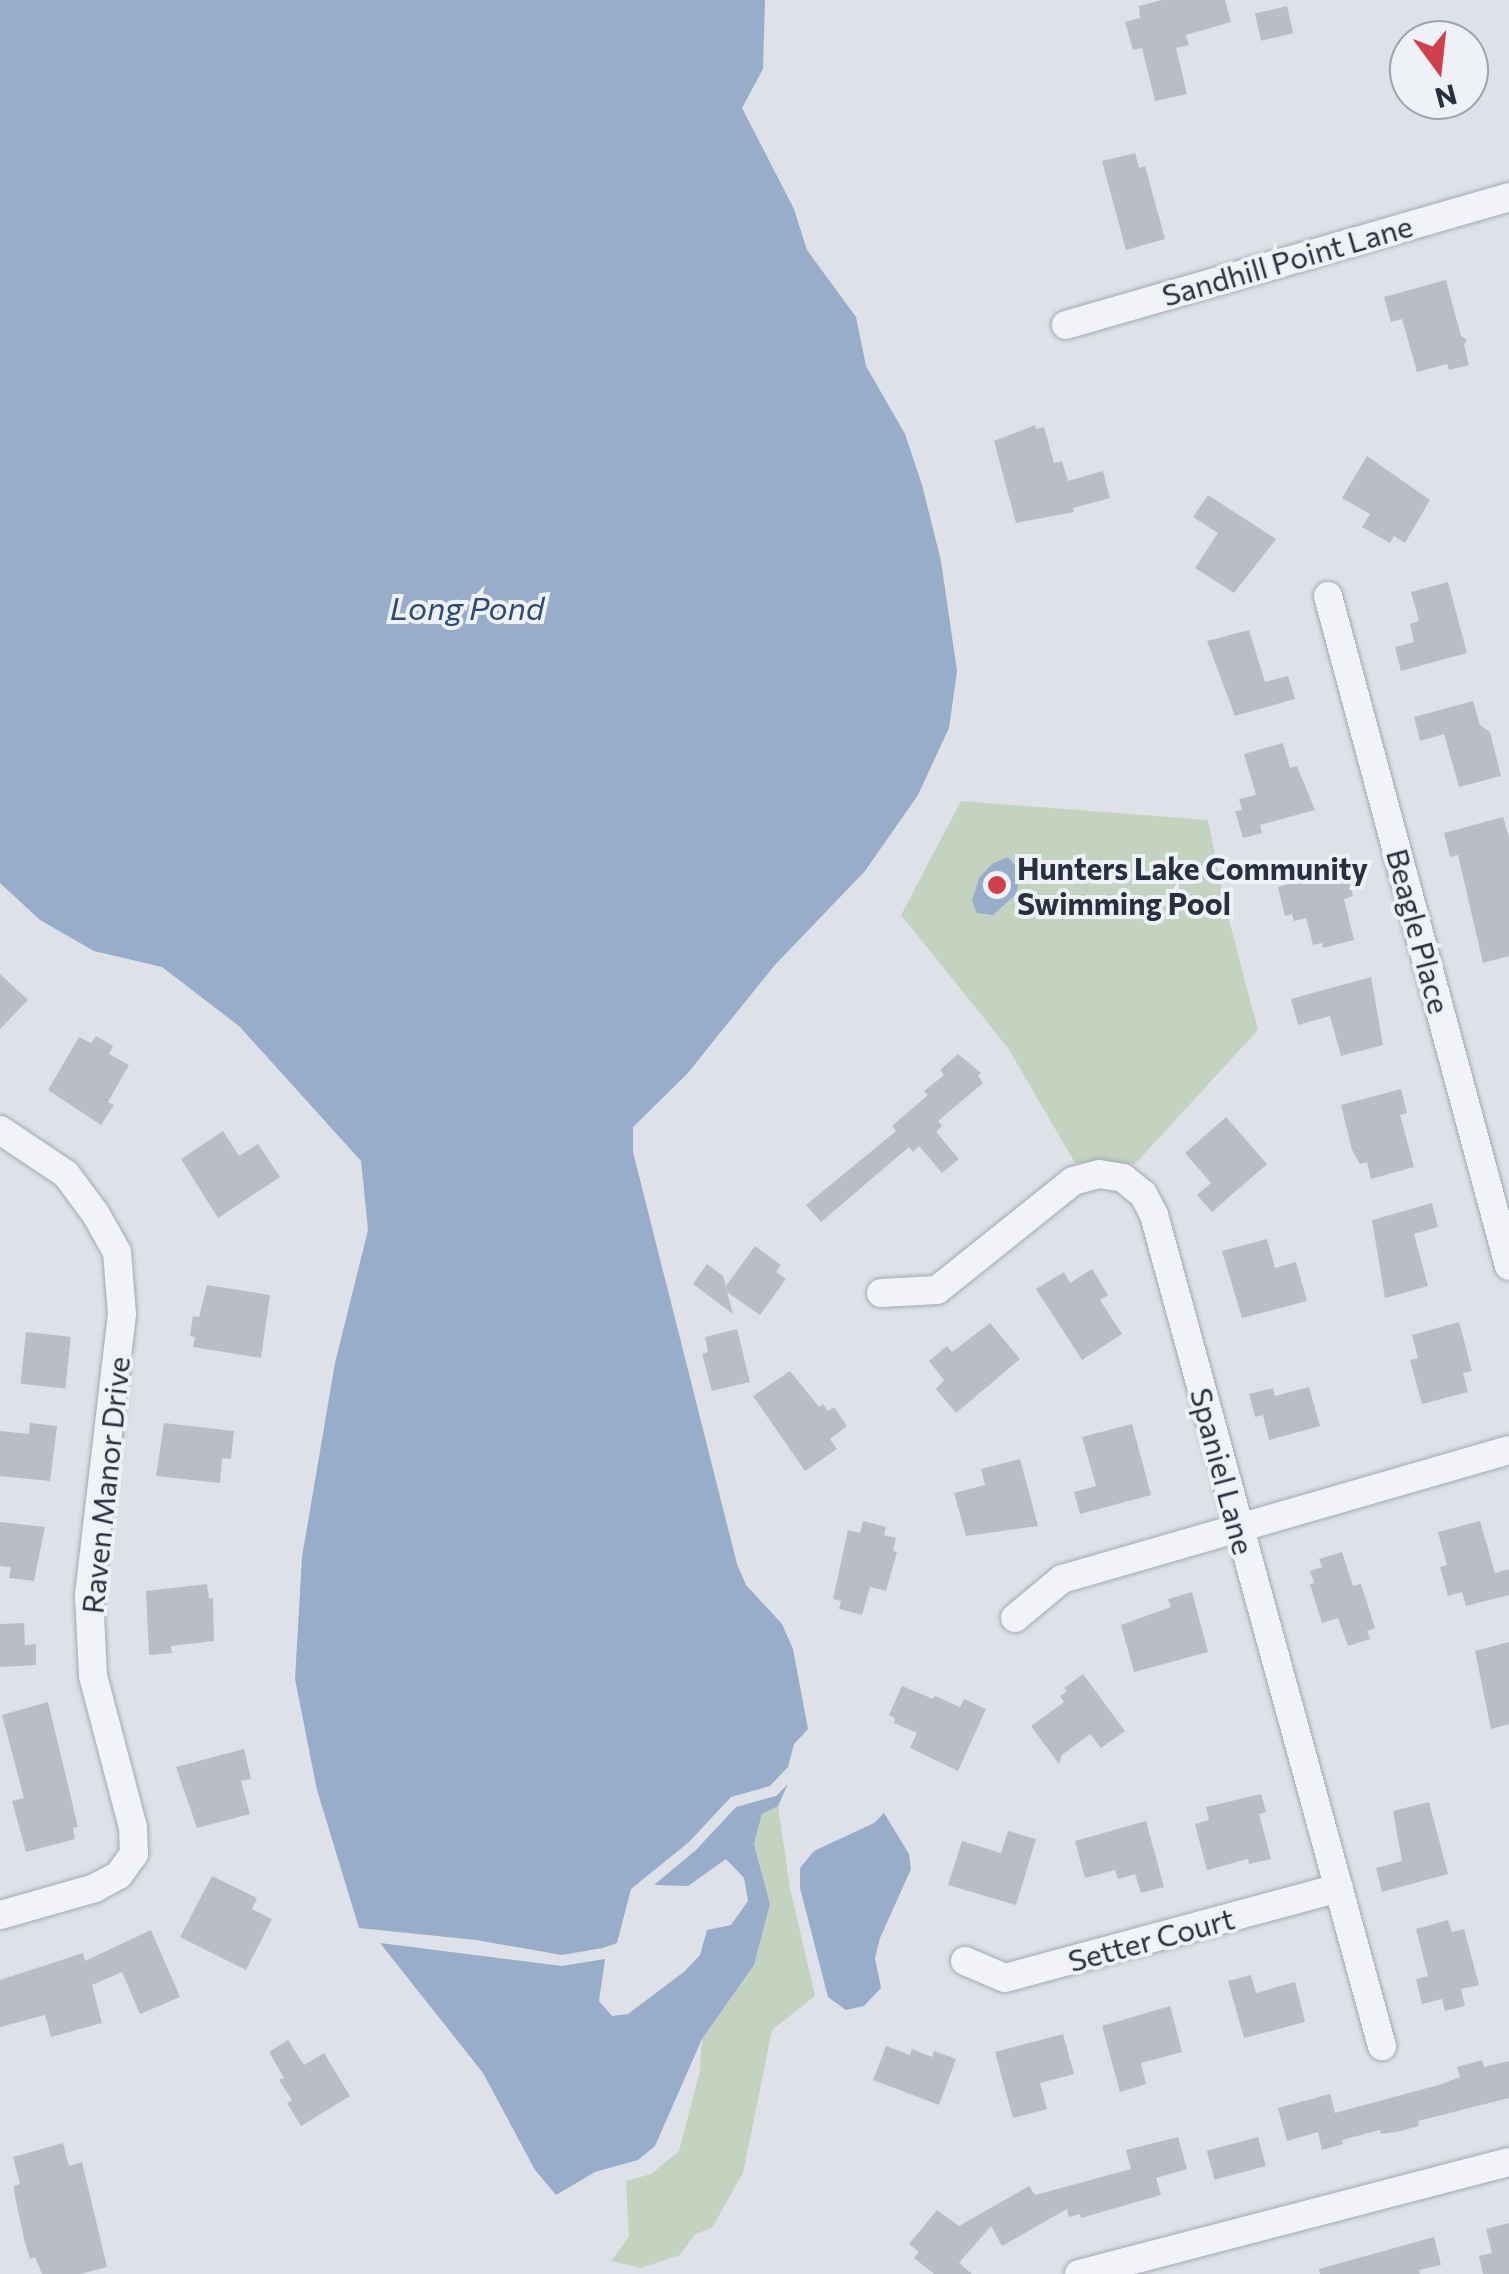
<!DOCTYPE html>
<html>
<head>
<meta charset="utf-8">
<style>
  body { margin:0 }
  #map { position:relative; width:1509px; height:2274px; overflow:hidden; background:#dee2e8; font-family:Commissioner,sans-serif }
  div>[style] { position:absolute }
  .green>* { inset:0; background:#c3d3bf }
  .water>* { inset:0; background:#98adca }
  .building>* { inset:0; background:#b9bdc8; transform-origin:0 0 }
  .roads { filter:drop-shadow(0 0 2px #a3a9b2) drop-shadow(0 0 2px #a3a9b2) }
  .street>* { height:28px; margin:-14px; padding:0 14px; transform-origin:14px; border-radius:14px; background:#f1f3f7 }
  .dots>* { width:28px; height:28px; translate:-50% -50%; box-sizing:border-box; border:5px solid #eef1f6; border-radius:50% }
  span { translate:-50% -50%; white-space:nowrap; text-align:center; line-height:1.15; -webkit-text-stroke:8px #eef1f6; paint-order:stroke }
  .street-label { font-size:30px; color:#272f40 }
  .poi-label { font-size:30px; color:#272f40; font-weight:700 }
  .left { translate:0 -50%; text-align:left }
  .water-label { font-size:32px; color:#304a75; font-style:italic }
  .north { position:absolute; left:1389px; top:20px; width:100px; height:100px; box-sizing:border-box; background:#eef1f6; border:2px solid #9ea3ad; border-radius:50%; rotate:165deg; font-size:28px; font-weight:700; line-height:40px; text-align:center; color:#272f40 }
  .north::after { content:''; display:block; margin:auto; width:35px; height:45px; background:#d23f4c; clip-path:polygon(50% 0,100% 100%,50% 72%,0 100%) }
</style>
</head>
<body>
<div id="map">
  <div class="green">
    <i style="clip-path:polygon(961px 801px,1208px 820px,1225px 905px,1258px 1030px,1135px 1164px,1075px 1163px,1008px 1048px,901px 915px)"></i>
    <i style="clip-path:polygon(778px 1806px,790px 1888px,815px 1996px,772px 2030px,743px 2173px,712px 2228px,695px 2234px,680px 2255px,641px 2268px,611px 2261px,629px 2237px,626px 2181px,651px 2174px,679px 2151px,700px 2071px,702px 2039px,754px 1965px,770px 1904px,754px 1844px,762px 1814px)"></i>
  </div>
  <div class="water">
    <i style="clip-path:polygon(0 0,765px 0,763px 69px,742px 108px,794px 209px,807px 250px,856px 317px,866px 366px,905px 434px,922px 485px,941px 561px,957px 671px,949px 728px,918px 795px,865px 871px,774px 966px,687px 1074px,633px 1127px,633px 1152px,737px 1564px,746px 1585px,782px 1624px,793px 1649px,808px 1729px,794px 1744px,788px 1767px,770px 1786px,731px 1797px,689px 1842px,631px 1889px,617px 1943px,603px 1948px,562px 1955px,476px 1940px,359px 1928px,317px 1790px,295px 1679px,302px 1557px,335px 1363px,368px 1230px,361px 1161px,239px 1026px,162px 967px,94px 951px,40px 920px,0 883px)"></i>
    <i style="clip-path:polygon(1008px 857px,1021px 872px,1016px 894px,993px 915px,977px 913px,972px 901px,979px 878px,992px 864px)"></i>
    <i style="clip-path:polygon(788px 1784px,778px 1806px,762px 1814px,754px 1844px,770px 1904px,754px 1965px,702px 2039px,655px 2146px,638px 2160px,595px 2172px,556px 2195px,535px 2170px,483px 2073px,380px 1943px,562px 1966px,605px 1959px,599px 2001px,612px 2016px,628px 2014px,685px 1971px,700px 1955px,707px 1930px,731px 1925px,748px 1901px,744px 1878px,726px 1859px,688px 1886px,654px 1885px,696px 1850px,736px 1807px,776px 1796px)"></i>
    <i style="clip-path:polygon(884px 1813px,909px 1854px,911px 1869px,880px 1938px,875px 1958px,881px 1988px,864px 2006px,846px 2010px,828px 1997px,800px 1888px,800px 1868px,814px 1851px,874px 1823px)"></i>
  </div>
  <div class="building">
    <i style="clip-path:polygon(1162px 0,1225px 0,1231px 22px,1186px 35px,1189px 45px,1176px 48px,1187px 94px,1155px 101px,1142px 48px,1133px 50px,1125px 22px,1140px 18px,1139px 6px)"></i>
    <i style="left:1287px;top:6px;width:28px;height:33px;rotate:77deg"></i>
    <i style="clip-path:polygon(1135px 153px,1139px 168px,1145px 166px,1165px 239px,1126px 250px,1102px 161px)"></i>
    <i style="clip-path:polygon(1446px 280px,1461px 336px,1467px 340px,1464px 345px,1469px 365px,1449px 370px,1447px 364px,1417px 372px,1402px 319px,1391px 322px,1384px 297px)"></i>
    <i style="clip-path:polygon(1035px 425px,1036px 429px,1044px 427px,1054px 463px,1062px 461px,1068px 481px,1103px 471px,1110px 498px,1073px 508px,1074px 512px,1016px 523px,994px 441px)"></i>
    <i style="clip-path:polygon(1367px 456px,1430px 500px,1405px 543px,1394px 536px,1390px 543px,1362px 527px,1370px 514px,1342px 498px)"></i>
    <i style="clip-path:polygon(1208px 495px,1276px 539px,1234px 593px,1195px 568px,1218px 533px,1193px 517px)"></i>
    <i style="clip-path:polygon(1448px 582px,1467px 653px,1401px 671px,1395px 647px,1414px 642px,1410px 624px,1419px 621px,1411px 592px)"></i>
    <i style="clip-path:polygon(1249px 630px,1265px 682px,1288px 676px,1295px 699px,1235px 716px,1207px 641px)"></i>
    <i style="clip-path:polygon(1473px 701px,1480px 725px,1490px 732px,1501px 776px,1459px 787px,1444px 734px,1420px 741px,1414px 717px)"></i>
    <i style="clip-path:polygon(1283px 743px,1290px 768px,1297px 766px,1315px 810px,1260px 825px,1262px 833px,1243px 838px,1235px 811px,1242px 810px,1239px 799px,1256px 795px,1244px 754px)"></i>
    <i style="clip-path:polygon(1503px 817px,1509px 837px,1509px 956px,1483px 963px,1458px 855px,1450px 857px,1444px 833px)"></i>
    <i style="clip-path:polygon(1346px 868px,1353px 896px,1344px 899px,1354px 940px,1323px 948px,1322px 943px,1313px 945px,1306px 918px,1294px 921px,1292px 914px,1285px 916px,1278px 887px)"></i>
    <i style="clip-path:polygon(0 974px,28px 1000px,0 1029px)"></i>
    <i style="clip-path:polygon(1371px 977px,1383px 1045px,1341px 1056px,1330px 1016px,1298px 1025px,1291px 999px)"></i>
    <i style="clip-path:polygon(96px 1036px,113px 1046px,109px 1054px,129px 1065px,108px 1102px,114px 1105px,101px 1125px,48px 1090px,79px 1037px,91px 1043px)"></i>
    <i style="clip-path:polygon(958px 1054px,981px 1073px,978px 1076px,983px 1083px,938px 1121px,942px 1126px,936px 1132px,959px 1159px,942px 1173px,919px 1146px,913px 1152px,909px 1147px,821px 1222px,806px 1205px,896px 1131px,892px 1126px,928px 1095px,924px 1091px,944px 1075px,940px 1070px)"></i>
    <i style="clip-path:polygon(1401px 1089px,1407px 1113px,1400px 1115px,1414px 1167px,1371px 1179px,1367px 1162px,1360px 1164px,1352px 1150px,1341px 1105px)"></i>
    <i style="clip-path:polygon(1226px 1117px,1267px 1164px,1212px 1212px,1197px 1195px,1211px 1183px,1185px 1153px)"></i>
    <i style="clip-path:polygon(223px 1131px,239px 1156px,258px 1144px,280px 1177px,218px 1218px,181px 1159px)"></i>
    <i style="clip-path:polygon(1432px 1203px,1438px 1227px,1414px 1234px,1428px 1286px,1385px 1298px,1372px 1220px)"></i>
    <i style="clip-path:polygon(1267px 1239px,1275px 1268px,1296px 1262px,1307px 1301px,1242px 1318px,1222px 1251px)"></i>
    <i style="clip-path:polygon(755px 1246px,781px 1265px,776px 1272px,786px 1279px,760px 1315px,727px 1292px,733px 1314px,693px 1284px,707px 1264px,723px 1276px,726px 1286px)"></i>
    <i style="clip-path:polygon(1092px 1269px,1108px 1295px,1100px 1300px,1122px 1334px,1082px 1360px,1036px 1289px,1064px 1272px,1070px 1283px)"></i>
    <i style="clip-path:polygon(207px 1285px,270px 1295px,261px 1358px,193px 1347px,195px 1337px,190px 1336px,193px 1316px,199px 1317px)"></i>
    <i style="clip-path:polygon(1459px 1322px,1472px 1371px,1463px 1373px,1468px 1392px,1422px 1404px,1410px 1360px,1418px 1358px,1412px 1335px)"></i>
    <i style="clip-path:polygon(990px 1323px,1020px 1359px,956px 1413px,936px 1389px,944px 1380px,929px 1361px,947px 1346px,952px 1352px)"></i>
    <i style="clip-path:polygon(737px 1329px,750px 1382px,712px 1391px,702px 1354px,708px 1352px,705px 1337px)"></i>
    <i style="left:26px;top:1332px;width:45px;height:52px;rotate:6deg"></i>
    <i style="clip-path:polygon(790px 1371px,819px 1407px,823px 1404px,828px 1411px,834px 1407px,847px 1426px,830px 1439px,837px 1449px,805px 1471px,753px 1396px)"></i>
    <i style="clip-path:polygon(1309px 1387px,1320px 1426px,1269px 1440px,1263px 1415px,1255px 1417px,1249px 1394px,1273px 1388px,1275px 1396px)"></i>
    <i style="clip-path:polygon(30px 1423px,57px 1426px,50px 1481px,0 1476px,0 1431px,29px 1434px)"></i>
    <i style="clip-path:polygon(164px 1423px,234px 1431px,231px 1459px,222px 1458px,220px 1483px,156px 1476px)"></i>
    <i style="clip-path:polygon(1132px 1424px,1151px 1495px,1080px 1514px,1074px 1492px,1096px 1486px,1082px 1437px)"></i>
    <i style="clip-path:polygon(1020px 1459px,1038px 1526px,966px 1536px,954px 1493px,985px 1485px,981px 1469px)"></i>
    <i style="clip-path:polygon(863px 1521px,886px 1527px,884px 1535px,896px 1538px,893px 1551px,897px 1552px,886px 1591px,870px 1587px,862px 1615px,839px 1609px,841px 1601px,833px 1599px,848px 1530px,860px 1533px)"></i>
    <i style="clip-path:polygon(1480px 1521px,1495px 1573px,1509px 1569px,1509px 1595px,1466px 1606px,1462px 1592px,1448px 1596px,1440px 1567px,1447px 1565px,1438px 1532px)"></i>
    <i style="clip-path:polygon(0 1522px,45px 1527px,34px 1581px,9px 1578px,11px 1567px,0 1566px)"></i>
    <i style="clip-path:polygon(1342px 1552px,1353px 1586px,1361px 1584px,1375px 1628px,1367px 1631px,1370px 1639px,1348px 1646px,1338px 1618px,1322px 1623px,1310px 1584px,1314px 1583px,1310px 1571px,1322px 1567px,1319px 1559px)"></i>
    <i style="clip-path:polygon(207px 1584px,209px 1599px,213px 1598px,214px 1641px,171px 1646px,172px 1653px,149px 1655px,146px 1591px)"></i>
    <i style="clip-path:polygon(1192px 1592px,1208px 1652px,1134px 1672px,1121px 1625px,1171px 1607px,1168px 1599px)"></i>
    <i style="clip-path:polygon(24px 1623px,25px 1645px,36px 1644px,36px 1665px,0 1667px,0 1624px)"></i>
    <i style="clip-path:polygon(1509px 1642px,1509px 1724px,1491px 1729px,1475px 1651px)"></i>
    <i style="clip-path:polygon(1083px 1674px,1125px 1731px,1101px 1748px,1090px 1734px,1062px 1755px,1059px 1764px,1031px 1726px,1064px 1702px,1060px 1696px,1067px 1691px,1064px 1688px)"></i>
    <i style="clip-path:polygon(902px 1686px,933px 1699px,935px 1696px,960px 1707px,964px 1699px,986px 1709px,958px 1771px,910px 1748px,917px 1733px,894px 1723px,895px 1718px,889px 1715px)"></i>
    <i style="clip-path:polygon(48px 1702px,78px 1827px,73px 1828px,75px 1839px,26px 1852px,12px 1801px,24px 1798px,2px 1715px)"></i>
    <i style="clip-path:polygon(244px 1749px,251px 1779px,241px 1781px,250px 1814px,197px 1828px,176px 1767px)"></i>
    <i style="clip-path:polygon(1261px 1794px,1266px 1812px,1259px 1814px,1271px 1859px,1249px 1864px,1248px 1859px,1207px 1870px,1195px 1824px,1209px 1820px,1206px 1807px)"></i>
    <i style="clip-path:polygon(1429px 1802px,1448px 1874px,1382px 1892px,1376px 1868px,1402px 1861px,1393px 1811px)"></i>
    <i style="clip-path:polygon(1146px 1821px,1164px 1887px,1141px 1893px,1135px 1874px,1118px 1879px,1115px 1870px,1085px 1878px,1075px 1841px)"></i>
    <i style="clip-path:polygon(1008px 1831px,1036px 1839px,1016px 1905px,948px 1885px,962px 1841px,1001px 1853px)"></i>
    <i style="clip-path:polygon(212px 1876px,257px 1898px,252px 1909px,272px 1919px,246px 1970px,180px 1937px)"></i>
    <i style="clip-path:polygon(1448px 1920px,1452px 1932px,1464px 1929px,1479px 1985px,1461px 1989px,1465px 2006px,1445px 2011px,1442px 1999px,1422px 2004px,1416px 1979px,1428px 1976px,1416px 1929px)"></i>
    <i style="clip-path:polygon(151px 1930px,180px 1997px,140px 2014px,122px 1972px,92px 1985px,102px 2023px,51px 2037px,45px 2015px,0 2027px,0 1980px,83px 1953px,85px 1961px)"></i>
    <i style="clip-path:polygon(1251px 1975px,1256px 1993px,1295px 1982px,1305px 2022px,1244px 2038px,1228px 1981px)"></i>
    <i style="clip-path:polygon(1170px 2006px,1182px 2052px,1141px 2063px,1146px 2084px,1120px 2092px,1102px 2026px)"></i>
    <i style="clip-path:polygon(1063px 2034px,1074px 2074px,1040px 2083px,1047px 2109px,1013px 2118px,995px 2052px)"></i>
    <i style="clip-path:polygon(288px 2040px,304px 2065px,324px 2053px,350px 2096px,301px 2126px,287px 2103px,292px 2100px,279px 2080px,284px 2078px,269px 2052px)"></i>
    <i style="clip-path:polygon(886px 2046px,910px 2055px,912px 2049px,932px 2057px,934px 2051px,956px 2059px,939px 2105px,873px 2080px)"></i>
    <i style="clip-path:polygon(1482px 2060px,1484px 2067px,1509px 2061px,1509px 2098px,1418px 2121px,1419px 2126px,1396px 2132px,1381px 2134px,1380px 2130px,1342px 2140px,1343px 2144px,1322px 2150px,1318px 2132px,1287px 2141px,1278px 2108px,1330px 2094px,1335px 2113px,1442px 2084px,1460px 2077px,1457px 2067px)"></i>
    <i style="clip-path:polygon(1178px 2137px,1187px 2169px,1156px 2178px,1161px 2195px,1081px 2218px,1080px 2214px,1069px 2217px,1067px 2209px,1002px 2246px,991px 2226px,959px 2263px,972px 2274px,934px 2274px,914px 2258px,919px 2252px,909px 2244px,937px 2210px,959px 2226px,1029px 2186px,1035px 2195px,1131px 2169px,1126px 2150px)"></i>
    <i style="left:1258px;top:2137px;width:30px;height:53px;rotate:75deg"></i>
    <i style="clip-path:polygon(63px 2143px,69px 2166px,82px 2162px,107px 2267px,80px 2274px,42px 2274px,35px 2257px,30px 2259px,24px 2239px,15px 2196px,14px 2186px,20px 2184px,13px 2157px)"></i>
    <i style="clip-path:polygon(1509px 2223px,1509px 2274px,1483px 2274px,1479px 2256px,1492px 2253px,1486px 2229px)"></i>
    <i style="clip-path:polygon(1434px 2237px,1441px 2265px,1419px 2270px,1420px 2274px,1320px 2274px,1319px 2269px)"></i>
  </div>
  <div class="roads">
    <div class="street">
      <i style="left:1066px;top:325px;width:461px;rotate:-16.1deg"></i>
      <i style="left:1328px;top:596px;width:694px;rotate:74.88deg"></i>
      <i style="left:0;top:1130px;width:79px;rotate:33.7deg"></i>
      <i style="left:66px;top:1174px;width:49px;rotate:53.4deg"></i>
      <i style="left:95px;top:1213px;width:45px;rotate:60.6deg"></i>
      <i style="left:117px;top:1252px;width:62px;rotate:85.4deg"></i>
      <i style="left:122px;top:1314px;width:282px;rotate:96.7deg"></i>
      <i style="left:89px;top:1594px;width:82px;rotate:87.2deg"></i>
      <i style="left:93px;top:1676px;width:156px;rotate:75.2deg"></i>
      <i style="left:133px;top:1827px;width:27px;rotate:88deg"></i>
      <i style="left:134px;top:1854px;width:26px;rotate:126deg"></i>
      <i style="left:119px;top:1875px;width:27px;rotate:152deg"></i>
      <i style="left:95px;top:1888px;width:99px;rotate:164.1deg"></i>
      <i style="left:881px;top:1293px;width:56px;rotate:-3.1deg"></i>
      <i style="left:937px;top:1290px;width:174px;rotate:-38.7deg"></i>
      <i style="left:1073px;top:1181px;width:27px;rotate:-15deg"></i>
      <i style="left:1099px;top:1174px;width:24px;rotate:9deg"></i>
      <i style="left:1123px;top:1178px;width:26px;rotate:39deg"></i>
      <i style="left:1143px;top:1194px;width:24px;rotate:62deg"></i>
      <i style="left:1154px;top:1215px;width:862px;rotate:74.66deg"></i>
      <i style="left:1015px;top:1618px;width:61px;rotate:-39.7deg"></i>
      <i style="left:1062px;top:1579px;width:465px;rotate:-16.1deg"></i>
      <i style="left:965px;top:1961px;width:43px;rotate:23deg"></i>
      <i style="left:1005px;top:1978px;width:346px;rotate:-15.1deg"></i>
      <i style="left:1079px;top:2274px;width:444px;rotate:-14.6deg"></i>
    </div>
  </div>
  <div class="dots">
    <i style="left:997px;top:885px;background:#d23f4c"></i>
  </div>
  <div class="street-label">
    <span style="left:1287px;top:260px;rotate:-16deg">Sandhill Point Lane</span>
    <span style="left:1419px;top:931px;rotate:75deg">Beagle Place</span>
    <span style="left:1223px;top:1471px;rotate:75deg">Spaniel Lane</span>
    <span style="left:105px;top:1485px;rotate:-84deg">Raven Manor Drive</span>
    <span style="left:1151px;top:1939px;rotate:-15deg">Setter Court</span>
  </div>
  <div class="poi-label">
    <span class="left" style="left:1017px;top:885px">Hunters Lake Community<br>Swimming Pool</span>
  </div>
  <div class="water-label">
    <span style="left:467px;top:607px">Long Pond</span>
  </div>
  <div class="north">N</div>
</div>
</body>
</html>
